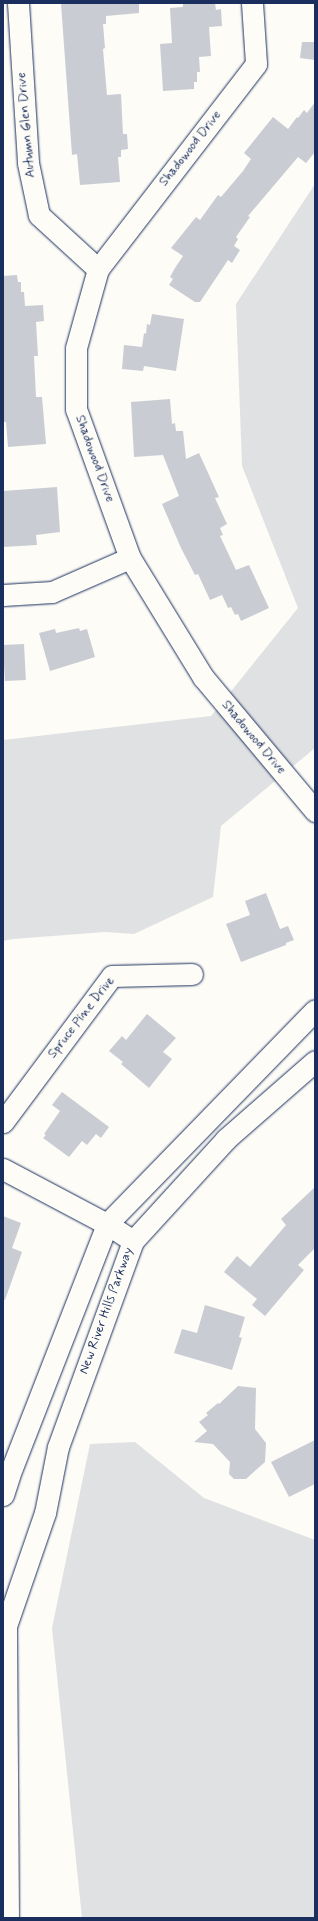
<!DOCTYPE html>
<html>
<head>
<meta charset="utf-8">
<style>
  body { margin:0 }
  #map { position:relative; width:318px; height:1921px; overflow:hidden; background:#fdfcf7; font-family:Mynerve,sans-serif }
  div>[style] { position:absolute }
  .green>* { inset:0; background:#e0e1e3 }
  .building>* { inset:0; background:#c9ccd3; transform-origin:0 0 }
  .roads { filter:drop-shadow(0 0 1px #1b2f5e) drop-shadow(0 0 1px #1b2f5e) }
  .minor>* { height:21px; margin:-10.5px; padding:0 10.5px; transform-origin:10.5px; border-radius:10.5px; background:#fdfcf7 }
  span { translate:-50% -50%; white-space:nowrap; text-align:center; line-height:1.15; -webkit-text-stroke:3px #fdfcf7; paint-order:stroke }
  .street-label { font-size:13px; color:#1b2f5e }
  .frame { position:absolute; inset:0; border:4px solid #1b2f5e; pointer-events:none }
</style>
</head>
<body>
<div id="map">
  <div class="green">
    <i style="clip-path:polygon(315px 184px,315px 748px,221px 826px,213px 897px,134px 934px,105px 932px,13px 939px,3px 941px,3px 740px,211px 716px,298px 608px,242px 466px,236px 304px)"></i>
    <i style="clip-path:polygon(135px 1442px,204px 1498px,315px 1540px,315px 1918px,82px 1918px,52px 1628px,90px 1444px)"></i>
  </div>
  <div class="building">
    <i style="clip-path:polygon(78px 3px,139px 3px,139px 13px,106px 16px,106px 24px,103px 24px,105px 48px,103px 49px,107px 95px,121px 94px,123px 134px,127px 134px,128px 149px,121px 150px,121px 157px,118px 157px,120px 182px,80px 185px,77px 154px,72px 155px,61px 4px)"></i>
    <i style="clip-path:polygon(183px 3px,215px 3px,216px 10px,221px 9px,222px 26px,209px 27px,211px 56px,199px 57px,200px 72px,197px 72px,197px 82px,194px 82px,194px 89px,163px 91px,160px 44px,172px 43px,170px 8px,183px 7px)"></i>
    <i style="clip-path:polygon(302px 42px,315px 42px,315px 60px,300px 58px)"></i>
    <i style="clip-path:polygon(315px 102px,315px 152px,306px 163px,298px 157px,248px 216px,250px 217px,236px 237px,238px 239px,234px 246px,240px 250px,232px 263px,228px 260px,200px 302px,195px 302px,169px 285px,173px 279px,170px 277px,175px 268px,183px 256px,171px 248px,196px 217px,200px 220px,218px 195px,221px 197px,243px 171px,251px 159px,244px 153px,273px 117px,288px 129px,297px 117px,298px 118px,304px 110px,307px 113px)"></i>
    <i style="clip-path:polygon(17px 275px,18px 282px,21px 282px,21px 292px,24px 292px,25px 306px,43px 305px,44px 321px,36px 322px,38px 356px,34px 356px,36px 397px,42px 397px,46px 444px,8px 447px,6px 422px,3px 422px,3px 276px)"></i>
    <i style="clip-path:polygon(152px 314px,184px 319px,176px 371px,144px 366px,143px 371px,122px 369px,124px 345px,142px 347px,144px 333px,146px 334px,147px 324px,150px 325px)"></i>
    <i style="clip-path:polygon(170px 399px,172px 424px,175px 423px,176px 431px,183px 431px,186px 459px,199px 453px,219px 497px,215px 498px,227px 524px,220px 528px,223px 535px,220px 536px,236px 570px,249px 565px,269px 608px,241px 621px,238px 614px,235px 615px,231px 607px,228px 608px,222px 595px,210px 600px,198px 574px,195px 575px,181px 548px,162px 504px,179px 496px,163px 455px,134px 457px,131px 402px)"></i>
    <i style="clip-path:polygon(57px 487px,60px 532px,36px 535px,37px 545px,3px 547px,3px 491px)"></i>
    <i style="clip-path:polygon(79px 628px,80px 631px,87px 629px,95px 657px,50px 671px,39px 633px,55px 629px,56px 633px)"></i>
    <i style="left:24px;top:644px;width:36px;height:21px;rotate:87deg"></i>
    <i style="clip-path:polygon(266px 893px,280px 929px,288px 926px,294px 940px,286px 943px,286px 945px,241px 962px,226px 924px,250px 915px,245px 901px)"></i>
    <i style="clip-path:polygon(147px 1014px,176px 1038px,163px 1052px,172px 1059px,149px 1088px,121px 1064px,123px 1062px,109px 1051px,122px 1036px,126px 1040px)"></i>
    <i style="clip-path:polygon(62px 1092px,109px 1127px,101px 1138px,96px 1134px,87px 1145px,82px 1141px,69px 1157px,43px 1138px,46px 1135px,44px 1134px,60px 1111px,52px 1105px)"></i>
    <i style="clip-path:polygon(315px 1187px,315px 1248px,298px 1265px,304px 1270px,265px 1316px,252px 1305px,257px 1299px,224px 1272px,237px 1256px,250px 1267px,286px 1225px,281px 1219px)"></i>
    <i style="clip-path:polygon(3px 1216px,21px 1223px,12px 1248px,22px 1252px,5px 1300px,3px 1300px)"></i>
    <i style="clip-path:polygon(205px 1305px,245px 1317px,239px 1337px,242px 1338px,232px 1370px,174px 1353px,182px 1329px,197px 1333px)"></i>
    <i style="clip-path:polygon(238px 1386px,256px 1388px,255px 1429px,266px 1443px,265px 1462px,246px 1479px,234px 1479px,229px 1474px,230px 1462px,213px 1444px,194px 1442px,207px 1431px,199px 1422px,208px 1415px,206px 1413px,218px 1403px,219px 1404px)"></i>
    <i style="clip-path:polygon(315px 1440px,315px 1484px,289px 1497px,271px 1462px)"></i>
  </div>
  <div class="roads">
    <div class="minor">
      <i style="left:18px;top:3px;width:160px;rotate:86.4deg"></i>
      <i style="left:28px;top:163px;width:53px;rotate:78.1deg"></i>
      <i style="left:39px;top:215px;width:80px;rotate:42.5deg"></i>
      <i style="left:252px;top:3px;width:61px;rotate:86.2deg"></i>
      <i style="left:256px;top:64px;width:259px;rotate:127.6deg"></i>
      <i style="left:98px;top:269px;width:82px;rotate:105.6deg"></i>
      <i style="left:76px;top:348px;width:61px;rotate:90deg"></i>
      <i style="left:76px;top:409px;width:158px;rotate:70.1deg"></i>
      <i style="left:130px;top:558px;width:140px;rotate:58.5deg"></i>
      <i style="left:203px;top:677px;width:175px;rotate:50.1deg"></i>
      <i style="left:3px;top:595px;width:49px;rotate:-3.5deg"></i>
      <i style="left:52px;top:592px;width:85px;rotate:-23.6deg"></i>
      <i style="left:3px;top:1122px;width:182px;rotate:-53.3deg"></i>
      <i style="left:112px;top:976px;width:80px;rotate:-1.4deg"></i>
      <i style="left:3px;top:1169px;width:118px;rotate:27.9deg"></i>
      <i style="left:107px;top:1224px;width:31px;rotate:33deg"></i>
      <i style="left:3px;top:1495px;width:28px;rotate:-72deg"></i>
      <i style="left:12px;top:1468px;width:262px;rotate:-68.7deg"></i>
      <i style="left:107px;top:1224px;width:298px;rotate:-45.8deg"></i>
      <i style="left:8px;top:1918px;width:292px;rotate:-90.4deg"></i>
      <i style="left:6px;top:1626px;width:120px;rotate:-71deg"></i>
      <i style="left:45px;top:1513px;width:67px;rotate:-78.9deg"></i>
      <i style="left:58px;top:1447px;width:219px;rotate:-70deg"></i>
      <i style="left:133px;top:1241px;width:138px;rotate:-47.6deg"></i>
      <i style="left:226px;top:1139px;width:118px;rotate:-41.2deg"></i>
    </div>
  </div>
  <div class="street-label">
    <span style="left:27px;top:125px;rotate:-95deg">Autumn Glen Drive</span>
    <span style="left:191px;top:149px;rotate:-52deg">Shadowood Drive</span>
    <span style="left:94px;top:459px;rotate:70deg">Shadowood Drive</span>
    <span style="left:253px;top:738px;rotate:50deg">Shadowood Drive</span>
    <span style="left:82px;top:1018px;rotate:-52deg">Spruce Pine Drive</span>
    <span style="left:107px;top:1311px;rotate:-70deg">New River Hills Parkway</span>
  </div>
  <div class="frame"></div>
</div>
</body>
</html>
